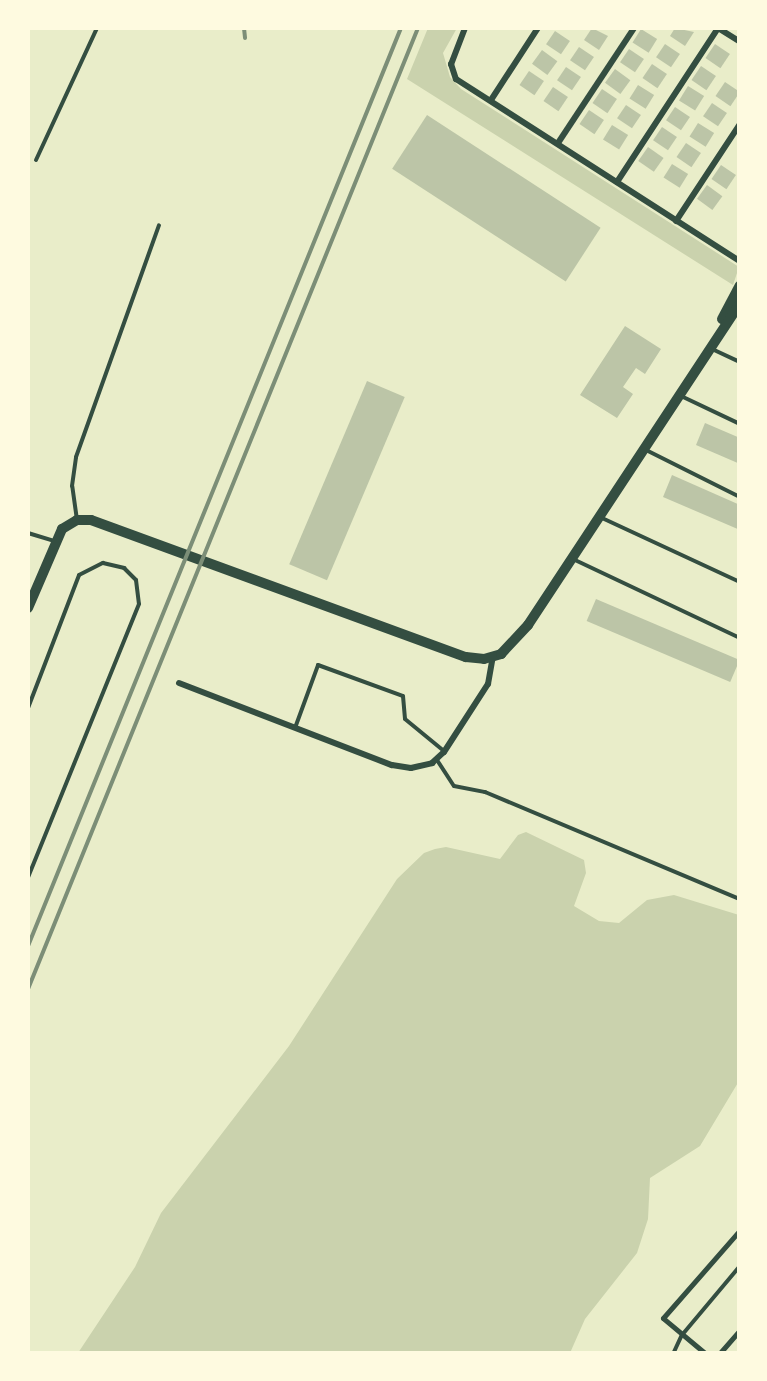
<!DOCTYPE html>
<html>
<head>
<meta charset="utf-8">
<style>
  body { margin:0 }
  #map { position:relative; width:767px; height:1381px; overflow:hidden; background:#e9edc9; font-family:"Source Sans 3",sans-serif }
  div>[style] { position:absolute }
  .green>* { inset:0; background:#cad2ad }
  .building>* { inset:0; background:#bcc5a7; transform-origin:0 0 }
  .service>* { height:4px; margin:-2px; padding:0 2px; transform-origin:2px; border-radius:2px; background:#344e41 }
  .pedestrian>* { height:5px; margin:-2.5px; padding:0 2.5px; transform-origin:2.5px; border-radius:2.5px; background:#344e41 }
  .minor>* { height:6px; margin:-3px; padding:0 3px; transform-origin:3px; border-radius:3px; background:#344e41 }
  .secondary>* { height:10px; margin:-5px; padding:0 5px; transform-origin:5px; border-radius:5px; background:#344e41 }
  .rail>* { height:4px; margin:-2px; padding:0 2px; transform-origin:2px; border-radius:2px; background:#7c8e77 }
  span { translate:-50% -50%; white-space:nowrap; text-align:center; line-height:1.15; -webkit-text-stroke:10px #fefae0; paint-order:stroke }
  .frame { position:absolute; inset:0; border:30px solid #fefae0; pointer-events:none }
</style>
</head>
<body>
<div id="map">
  <div class="green">
    <i style="clip-path:polygon(428px 28px,457px 28px,443px 53px,450px 77px,461px 89px,739px 267px,733px 285px,407px 79px)"></i>
    <i style="clip-path:polygon(526px 832px,584px 860px,586px 873px,574px 906px,599px 921px,619px 923px,647px 900px,674px 895px,739px 915px,739px 1081px,700px 1146px,650px 1178px,648px 1219px,637px 1253px,585px 1319px,570px 1353px,78px 1353px,135px 1267px,161px 1213px,289px 1046px,397px 879px,424px 853px,435px 849px,446px 847px,500px 859px,518px 835px)"></i>
  </div>
  <div class="building">
    <i style="clip-path:polygon(592px 28px,608px 36px,599px 50px,584px 40px)"></i>
    <i style="clip-path:polygon(675px 28px,694px 32px,685px 46px,670px 36px)"></i>
    <i style="left:641px;top:29px;width:19px;height:16px;rotate:32deg"></i>
    <i style="left:555px;top:31px;width:18px;height:16px;rotate:34deg"></i>
    <i style="left:665px;top:44px;width:18px;height:16px;rotate:34deg"></i>
    <i style="left:715px;top:44px;width:18px;height:17px;rotate:34deg"></i>
    <i style="left:579px;top:47px;width:18px;height:16px;rotate:34deg"></i>
    <i style="left:629px;top:49px;width:18px;height:16px;rotate:34deg"></i>
    <i style="left:542px;top:50px;width:19px;height:17px;rotate:36deg"></i>
    <i style="left:652px;top:64px;width:18px;height:17px;rotate:34deg"></i>
    <i style="left:701px;top:66px;width:18px;height:17px;rotate:34deg"></i>
    <i style="left:566px;top:67px;width:18px;height:16px;rotate:34deg"></i>
    <i style="left:615px;top:69px;width:19px;height:17px;rotate:36deg"></i>
    <i style="left:529px;top:71px;width:18px;height:17px;rotate:34deg"></i>
    <i style="left:725px;top:82px;width:18px;height:17px;rotate:34deg"></i>
    <i style="left:638px;top:85px;width:19px;height:16px;rotate:32deg"></i>
    <i style="left:688px;top:86px;width:19px;height:17px;rotate:32deg"></i>
    <i style="left:553px;top:87px;width:18px;height:17px;rotate:34deg"></i>
    <i style="left:602px;top:89px;width:18px;height:17px;rotate:34deg"></i>
    <i style="left:712px;top:103px;width:18px;height:16px;rotate:34deg"></i>
    <i style="left:626px;top:105px;width:18px;height:16px;rotate:34deg"></i>
    <i style="left:675px;top:107px;width:18px;height:16px;rotate:34deg"></i>
    <i style="left:589px;top:110px;width:18px;height:17px;rotate:34deg"></i>
    <i style="left:427px;top:115px;width:207px;height:64px;rotate:33deg"></i>
    <i style="left:698px;top:123px;width:19px;height:16px;rotate:32deg"></i>
    <i style="left:612px;top:125px;width:19px;height:17px;rotate:32deg"></i>
    <i style="left:662px;top:127px;width:18px;height:16px;rotate:34deg"></i>
    <i style="left:686px;top:143px;width:18px;height:17px;rotate:34deg"></i>
    <i style="left:648px;top:147px;width:19px;height:17px;rotate:35deg"></i>
    <i style="left:672px;top:164px;width:19px;height:16px;rotate:32deg"></i>
    <i style="left:721px;top:165px;width:18px;height:17px;rotate:34deg"></i>
    <i style="left:707px;top:185px;width:19px;height:17px;rotate:36deg"></i>
    <i style="clip-path:polygon(625px 326px,661px 349px,645px 374px,636px 368px,623px 387px,633px 394px,617px 418px,580px 395px)"></i>
    <i style="left:367px;top:381px;width:41px;height:199px;rotate:23deg"></i>
    <i style="clip-path:polygon(705px 423px,740px 438px,740px 464px,696px 445px)"></i>
    <i style="clip-path:polygon(672px 475px,740px 505px,740px 530px,663px 497px)"></i>
    <i style="left:596px;top:599px;width:156px;height:24px;rotate:23deg"></i>
  </div>
  <div class="service">
    <i style="left:36px;top:160px;width:145px;rotate:-65.2deg"></i>
    <i style="left:712px;top:349px;width:31px;rotate:25deg"></i>
    <i style="left:681px;top:396px;width:65px;rotate:25.4deg"></i>
    <i style="left:646px;top:450px;width:105px;rotate:26.6deg"></i>
    <i style="left:602px;top:518px;width:152px;rotate:24.9deg"></i>
    <i style="left:77px;top:520px;width:34px;rotate:-98deg"></i>
    <i style="left:72px;top:486px;width:29px;rotate:-82deg"></i>
    <i style="left:76px;top:457px;width:246px;rotate:-70.3deg"></i>
    <i style="left:28px;top:533px;width:28px;rotate:17deg"></i>
    <i style="left:575px;top:560px;width:183px;rotate:25.3deg"></i>
    <i style="left:28px;top:708px;width:142px;rotate:-69deg"></i>
    <i style="left:79px;top:575px;width:27px;rotate:-27deg"></i>
    <i style="left:103px;top:563px;width:22px;rotate:13deg"></i>
    <i style="left:124px;top:568px;width:17px;rotate:45deg"></i>
    <i style="left:136px;top:580px;width:24px;rotate:83deg"></i>
    <i style="left:139px;top:604px;width:296px;rotate:112.1deg"></i>
    <i style="left:295px;top:728px;width:67px;rotate:-69.9deg"></i>
    <i style="left:318px;top:665px;width:90px;rotate:20deg"></i>
    <i style="left:403px;top:696px;width:23px;rotate:85deg"></i>
    <i style="left:405px;top:719px;width:50px;rotate:39.4deg"></i>
    <i style="left:437px;top:760px;width:31px;rotate:57deg"></i>
    <i style="left:454px;top:786px;width:32px;rotate:11deg"></i>
    <i style="left:485px;top:792px;width:277px;rotate:22.8deg"></i>
    <i style="left:673px;top:1354px;width:21px;rotate:-65deg"></i>
    <i style="left:682px;top:1335px;width:90px;rotate:-50deg"></i>
  </div>
  <div class="pedestrian">
    <i style="left:706px;top:1354px;width:56px;rotate:-140.1deg"></i>
    <i style="left:663px;top:1318px;width:117px;rotate:-48.8deg"></i>
    <i style="left:719px;top:1354px;width:32px;rotate:-49deg"></i>
  </div>
  <div class="minor">
    <i style="left:465px;top:28px;width:39px;rotate:111deg"></i>
    <i style="left:451px;top:64px;width:16px;rotate:72deg"></i>
    <i style="left:456px;top:79px;width:337px;rotate:32.7deg"></i>
    <i style="left:718px;top:28px;width:26px;rotate:32deg"></i>
    <i style="left:491px;top:100px;width:86px;rotate:-56.9deg"></i>
    <i style="left:558px;top:143px;width:138px;rotate:-56.5deg"></i>
    <i style="left:617px;top:182px;width:184px;rotate:-56.7deg"></i>
    <i style="left:676px;top:221px;width:116px;rotate:-56.6deg"></i>
    <i style="left:179px;top:683px;width:228px;rotate:21.1deg"></i>
    <i style="left:392px;top:765px;width:19px;rotate:9deg"></i>
    <i style="left:411px;top:768px;width:22px;rotate:-13deg"></i>
    <i style="left:432px;top:763px;width:16px;rotate:-43deg"></i>
    <i style="left:444px;top:752px;width:81px;rotate:-57.1deg"></i>
    <i style="left:488px;top:684px;width:27px;rotate:-80deg"></i>
  </div>
  <div class="secondary">
    <i style="left:722px;top:319px;width:38px;rotate:-62deg"></i>
    <i style="left:28px;top:608px;width:86px;rotate:-66.7deg"></i>
    <i style="left:62px;top:529px;width:17px;rotate:-31deg"></i>
    <i style="left:77px;top:520px;width:14px"></i>
    <i style="left:91px;top:520px;width:399px;rotate:20.1deg"></i>
    <i style="left:466px;top:657px;width:18px;rotate:6deg"></i>
    <i style="left:484px;top:659px;width:18px;rotate:-16deg"></i>
    <i style="left:501px;top:654px;width:40px;rotate:-47deg"></i>
    <i style="left:528px;top:625px;width:386px;rotate:-56.6deg"></i>
  </div>
  <div class="rail">
    <i style="left:244px;top:28px;width:10px;rotate:84deg"></i>
    <i style="left:28px;top:946px;width:991px;rotate:-67.89deg"></i>
    <i style="left:28px;top:989px;width:1037px;rotate:-67.91deg"></i>
  </div>
  <div class="frame"></div>
</div>
</body>
</html>
